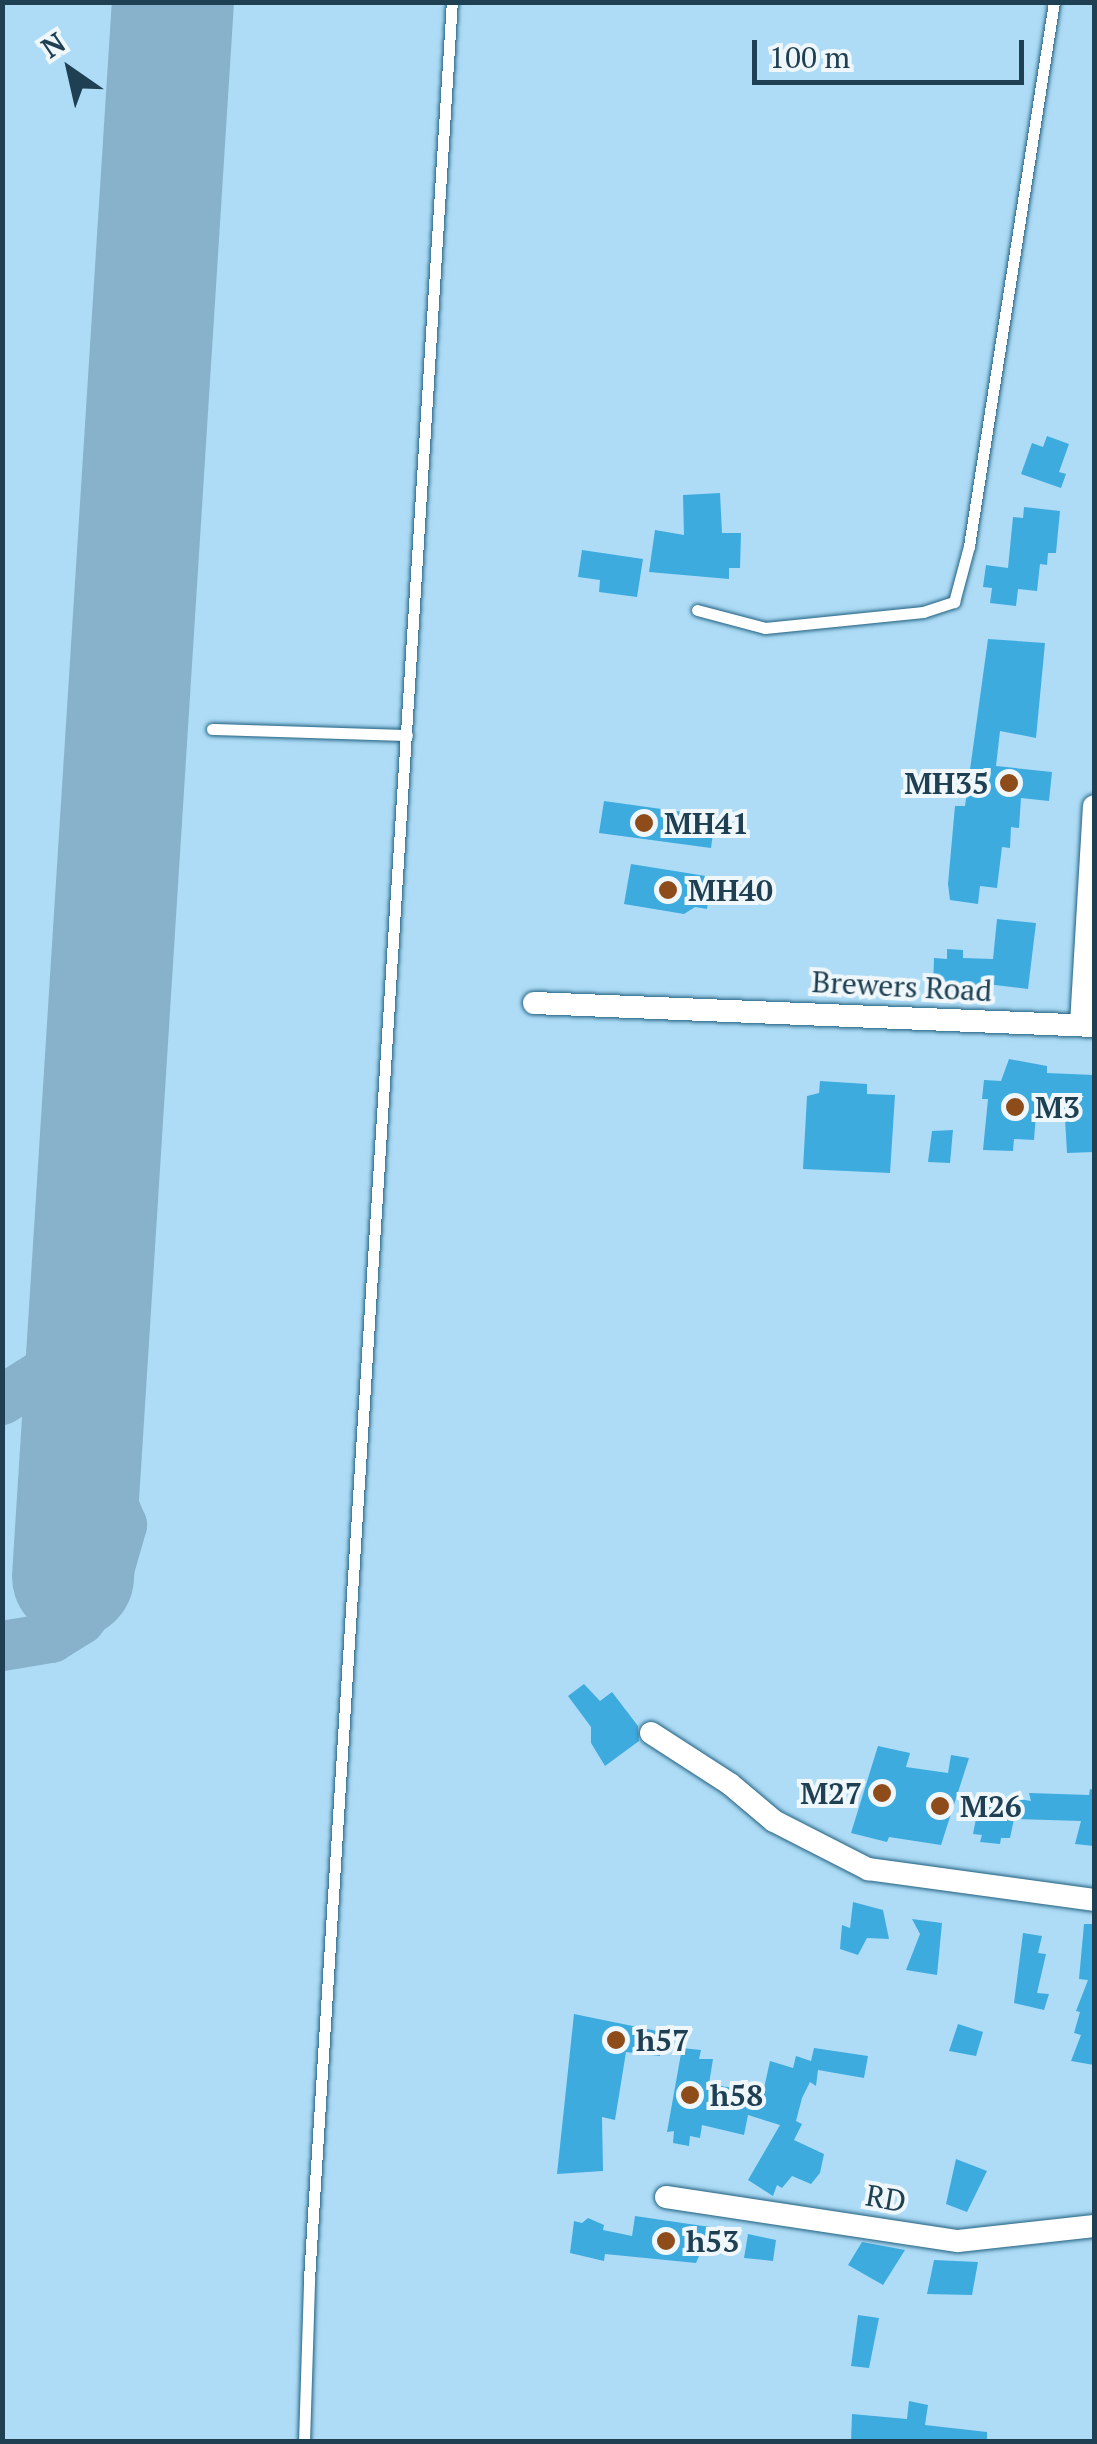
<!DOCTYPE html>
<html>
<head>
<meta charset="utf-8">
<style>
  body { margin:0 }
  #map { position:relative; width:1097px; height:2444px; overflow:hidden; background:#aedcf7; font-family:"PT Serif",serif }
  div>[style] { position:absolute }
  .taxiway>* { height:50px; margin:-25px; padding:0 25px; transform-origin:25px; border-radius:25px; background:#88b2cb }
  .runway>* { height:122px; margin:-61px; padding:0 61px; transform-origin:61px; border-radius:61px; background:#88b2cb }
  .building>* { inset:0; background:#3eabdf }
  .roads { filter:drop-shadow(0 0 2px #20607f) drop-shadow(0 0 2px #20607f) }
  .service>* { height:11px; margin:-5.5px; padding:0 5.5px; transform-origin:5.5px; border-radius:5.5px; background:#fff }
  .minor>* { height:22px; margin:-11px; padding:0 11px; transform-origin:11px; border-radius:11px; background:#fff }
  .dots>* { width:28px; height:28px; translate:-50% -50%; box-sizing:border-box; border:5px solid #eff7fb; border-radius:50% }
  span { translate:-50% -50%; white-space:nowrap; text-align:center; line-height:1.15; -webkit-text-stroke:8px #eff7fb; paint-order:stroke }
  .poi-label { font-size:30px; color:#1e4052; font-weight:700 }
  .right { translate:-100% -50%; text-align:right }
  .left { translate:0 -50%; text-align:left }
  .street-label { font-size:30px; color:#1e4052 }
  .frame { position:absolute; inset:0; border:5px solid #1e4052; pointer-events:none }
  .north { position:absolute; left:20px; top:20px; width:100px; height:100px; -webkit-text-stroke:8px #eff7fb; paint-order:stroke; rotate:326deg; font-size:28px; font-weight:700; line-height:40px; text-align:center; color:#1e4052 }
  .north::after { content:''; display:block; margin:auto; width:35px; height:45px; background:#1e4052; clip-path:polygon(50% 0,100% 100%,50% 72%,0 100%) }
  .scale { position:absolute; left:752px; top:40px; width:272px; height:45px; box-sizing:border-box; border:5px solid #1e4052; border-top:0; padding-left:12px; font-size:30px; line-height:35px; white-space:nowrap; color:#1e4052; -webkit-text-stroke:8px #eff7fb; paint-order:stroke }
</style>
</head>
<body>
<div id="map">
  <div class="taxiway">
    <i style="left:2px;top:1400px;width:49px;rotate:-32.4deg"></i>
    <i style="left:43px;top:1374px;width:40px;rotate:-50deg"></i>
    <i style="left:69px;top:1343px;width:47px;rotate:-63.4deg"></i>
    <i style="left:2px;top:1646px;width:50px;rotate:-9.3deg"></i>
    <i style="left:51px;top:1638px;width:34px;rotate:-32deg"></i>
    <i style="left:80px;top:1620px;width:37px;rotate:-52deg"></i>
    <i style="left:103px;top:1591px;width:69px;rotate:-73.9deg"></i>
    <i style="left:122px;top:1525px;width:57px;rotate:-112.5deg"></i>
    <i style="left:100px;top:1472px;width:28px;rotate:-132deg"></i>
  </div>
  <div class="runway">
    <i style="left:73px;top:1577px;width:1578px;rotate:-86.37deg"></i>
  </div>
  <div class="building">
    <i style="clip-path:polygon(1047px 436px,1069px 444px,1059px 472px,1066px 474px,1061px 488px,1021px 474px,1032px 443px,1043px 447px)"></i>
    <i style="clip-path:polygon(720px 493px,722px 533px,741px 533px,740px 568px,729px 568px,729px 579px,649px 572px,655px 530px,684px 535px,683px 495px)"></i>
    <i style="clip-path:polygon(1024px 507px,1060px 511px,1056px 553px,1048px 553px,1047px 565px,1040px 564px,1037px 591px,1018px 589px,1016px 606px,990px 603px,992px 588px,983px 587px,986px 565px,1008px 568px,1013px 517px,1023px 518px)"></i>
    <i style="clip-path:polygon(582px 550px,643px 559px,637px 597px,599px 592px,600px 580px,578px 577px)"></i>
    <i style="clip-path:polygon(988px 639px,1045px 643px,1036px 738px,1000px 731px,996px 766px,1052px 772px,1049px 801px,1021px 798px,1019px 828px,1011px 827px,1010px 848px,1002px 847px,997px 888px,980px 886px,978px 904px,950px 900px,948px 884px,955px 806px,965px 806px)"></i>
    <i style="clip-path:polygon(604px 801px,690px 813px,687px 829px,713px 833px,711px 848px,599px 833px)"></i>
    <i style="clip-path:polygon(631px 864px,712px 877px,707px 909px,695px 907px,684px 914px,624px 904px)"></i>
    <i style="clip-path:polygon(997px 919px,1036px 923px,1028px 989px,978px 983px,978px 988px,958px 987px,957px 994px,933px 987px,934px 958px,947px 959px,947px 949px,963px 950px,963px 958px,993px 959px)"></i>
    <i style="clip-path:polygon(1009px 1059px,1047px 1066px,1047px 1073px,1094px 1075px,1094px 1152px,1067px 1153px,1065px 1119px,1036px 1114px,1034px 1140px,1014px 1139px,1013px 1151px,983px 1150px,988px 1099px,982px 1099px,984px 1080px,1001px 1081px)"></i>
    <i style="clip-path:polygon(820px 1081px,867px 1084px,867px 1094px,895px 1095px,890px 1173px,803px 1169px,807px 1096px,819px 1093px)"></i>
    <i style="clip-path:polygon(953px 1130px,950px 1163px,928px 1162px,932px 1131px)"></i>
    <i style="clip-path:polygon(584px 1684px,600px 1701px,612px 1692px,638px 1726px,639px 1741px,605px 1766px,591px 1743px,591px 1727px,568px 1696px)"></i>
    <i style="clip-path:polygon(878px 1746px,910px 1753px,906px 1767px,948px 1773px,951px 1755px,969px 1758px,941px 1845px,889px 1837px,887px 1842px,851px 1833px)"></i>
    <i style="clip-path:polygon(1090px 1789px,1094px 1790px,1094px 1846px,1075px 1844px,1081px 1821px,1014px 1819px,1010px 1838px,1001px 1838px,1000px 1844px,980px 1842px,982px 1835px,973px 1834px,981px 1793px,1031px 1801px,1029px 1793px,1089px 1795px)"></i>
    <i style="clip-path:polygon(853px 1902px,883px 1910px,889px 1939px,867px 1938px,858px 1955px,840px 1949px,842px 1925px,850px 1928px)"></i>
    <i style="clip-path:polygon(912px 1919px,942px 1923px,937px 1975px,906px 1970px,920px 1934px)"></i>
    <i style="clip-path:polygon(1084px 1924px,1094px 1924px,1094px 2065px,1071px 2061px,1081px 2035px,1074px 2033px,1080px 2012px,1076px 2011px,1088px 1980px,1079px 1979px)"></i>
    <i style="clip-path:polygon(1023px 1933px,1042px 1936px,1038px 1953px,1046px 1954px,1037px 1993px,1049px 1994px,1044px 2010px,1014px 2003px)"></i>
    <i style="clip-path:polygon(574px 2014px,662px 2032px,660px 2056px,626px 2052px,615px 2120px,602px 2117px,603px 2171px,557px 2174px)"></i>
    <i style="clip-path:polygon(958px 2024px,983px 2032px,976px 2056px,949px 2051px)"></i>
    <i style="clip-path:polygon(682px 2048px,701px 2050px,699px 2059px,713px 2059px,709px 2084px,763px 2093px,770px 2061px,793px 2068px,796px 2056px,811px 2061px,814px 2048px,868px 2056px,864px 2078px,818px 2070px,816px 2086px,810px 2082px,802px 2098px,796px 2121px,802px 2124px,794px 2140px,824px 2154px,820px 2173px,811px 2184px,792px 2176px,782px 2188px,777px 2185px,773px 2196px,748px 2180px,780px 2125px,748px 2115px,744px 2135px,702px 2125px,700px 2138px,690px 2136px,689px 2146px,673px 2143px,674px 2131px,667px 2132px)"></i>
    <i style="clip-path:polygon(956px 2159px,987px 2171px,967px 2212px,946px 2204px)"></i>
    <i style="clip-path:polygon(635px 2216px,710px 2227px,708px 2247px,703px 2247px,696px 2263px,605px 2254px,604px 2261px,570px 2253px,574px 2221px,582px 2223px,588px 2218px,604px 2225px,603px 2230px,632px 2236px)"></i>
    <i style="clip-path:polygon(748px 2234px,776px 2240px,773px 2261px,744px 2258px)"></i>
    <i style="clip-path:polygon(862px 2242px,905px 2250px,883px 2285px,848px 2265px)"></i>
    <i style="clip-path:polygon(934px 2260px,978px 2262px,972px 2295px,927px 2294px)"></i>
    <i style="clip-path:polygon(858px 2315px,879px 2318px,869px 2368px,851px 2366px)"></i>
    <i style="clip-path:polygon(909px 2401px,928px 2405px,925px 2425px,987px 2432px,987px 2442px,851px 2442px,852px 2414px,907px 2419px)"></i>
  </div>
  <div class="roads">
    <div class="service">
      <i style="left:697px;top:610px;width:70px;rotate:14.8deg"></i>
      <i style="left:765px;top:628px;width:159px;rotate:-5.8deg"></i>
      <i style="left:923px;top:612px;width:33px;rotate:-18deg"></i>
      <i style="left:954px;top:602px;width:58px;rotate:-75deg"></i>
      <i style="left:969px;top:546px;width:551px;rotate:-81.12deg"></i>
      <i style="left:212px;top:729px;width:195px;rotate:1.8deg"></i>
      <i style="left:304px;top:2442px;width:163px;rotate:-88.2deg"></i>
      <i style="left:309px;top:2279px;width:2281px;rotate:-86.41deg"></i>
    </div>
    <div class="minor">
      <i style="left:534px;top:1003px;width:560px;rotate:2.35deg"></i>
      <i style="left:1081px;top:1024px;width:218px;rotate:-86.6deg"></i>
      <i style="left:651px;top:1733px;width:94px;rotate:32.8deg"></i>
      <i style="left:730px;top:1784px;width:57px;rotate:40.1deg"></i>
      <i style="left:774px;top:1821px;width:106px;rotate:27.1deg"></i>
      <i style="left:868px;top:1869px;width:228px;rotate:7.8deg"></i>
      <i style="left:666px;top:2197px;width:295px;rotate:8.6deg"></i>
      <i style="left:958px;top:2241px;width:137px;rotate:-6.3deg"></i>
    </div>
  </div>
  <div class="dots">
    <i style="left:1009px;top:783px;background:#8e4c1a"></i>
    <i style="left:644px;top:823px;background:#8e4c1a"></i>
    <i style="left:668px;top:890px;background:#8e4c1a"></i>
    <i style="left:1015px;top:1107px;background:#8e4c1a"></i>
    <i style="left:882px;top:1793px;background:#8e4c1a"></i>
    <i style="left:940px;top:1806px;background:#8e4c1a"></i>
    <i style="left:616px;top:2040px;background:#8e4c1a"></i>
    <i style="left:690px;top:2095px;background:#8e4c1a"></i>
    <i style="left:666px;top:2241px;background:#8e4c1a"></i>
  </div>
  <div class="poi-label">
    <span class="right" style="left:989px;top:783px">MH35</span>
    <span class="left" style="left:664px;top:823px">MH41</span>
    <span class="left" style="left:688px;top:890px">MH40</span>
    <span class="left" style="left:1035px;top:1107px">M3</span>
    <span class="right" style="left:862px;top:1793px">M27</span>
    <span class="left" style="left:960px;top:1806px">M26</span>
    <span class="left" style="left:636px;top:2040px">h57</span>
    <span class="left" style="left:710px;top:2095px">h58</span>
    <span class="left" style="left:686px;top:2241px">h53</span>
  </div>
  <div class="street-label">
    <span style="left:902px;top:986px;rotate:3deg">Brewers Road</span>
    <span style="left:886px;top:2198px;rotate:10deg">RD</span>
  </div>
  <div class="frame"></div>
  <div class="north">N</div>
  <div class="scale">100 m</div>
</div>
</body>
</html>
